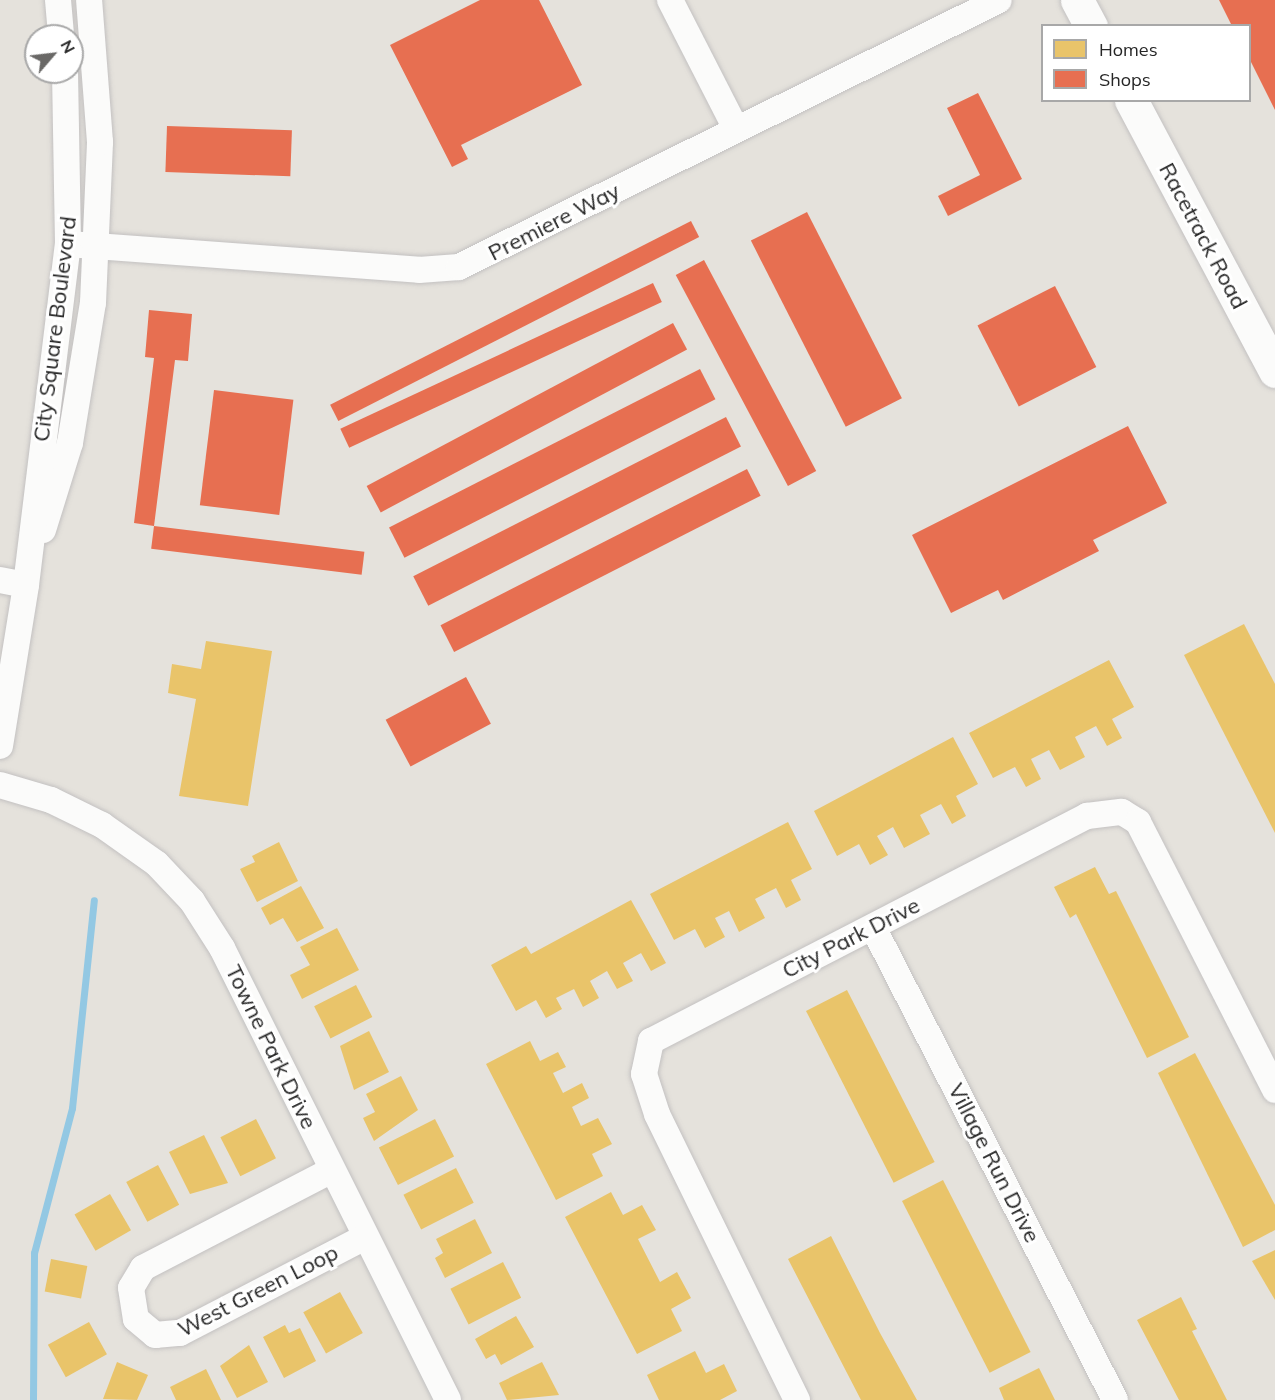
<!DOCTYPE html>
<html>
<head>
<meta charset="utf-8">
<style>
  body { margin:0 }
  #map { position:relative; width:1275px; height:1400px; overflow:hidden; background:#e5e2dc; font-family:Mulish,sans-serif }
  div>[style] { position:absolute }
  .homes>* { inset:0; background:#e9c46a; transform-origin:0 0 }
  .shops>* { inset:0; background:#e76f51; transform-origin:0 0 }
  .stream>* { height:7px; margin:-3.5px; padding:0 3.5px; transform-origin:3.5px; border-radius:3.5px; background:#93c8e3 }
  .roads { filter:drop-shadow(0 0 2px #c3c1c1) drop-shadow(0 0 2px #c3c1c1) }
  .minor>* { height:26px; margin:-13px; padding:0 13px; transform-origin:13px; border-radius:13px; background:#fbfbfa }
  .tertiary>* { height:33px; margin:-16.5px; padding:0 16.5px; transform-origin:16.5px; border-radius:16.5px; background:#fbfbfa }
  span { translate:-50% -50%; white-space:nowrap; text-align:center; line-height:1.15; -webkit-text-stroke:6px #fff; paint-order:stroke }
  .street-label { font-size:22px; color:#262626 }
  .legend { position:absolute; left:1041px; top:24px; width:210px; height:78px; box-sizing:border-box; background:#fff; border:2px solid #a8a8a8; margin:0; padding:8px 10px; list-style:none; font-size:18px; color:#262626 }
  .legend li { display:flex; align-items:center; gap:12px; height:30px }
  .legend b { width:30px; border:2px solid #a8a8a8 }
  .north { position:absolute; left:24px; top:24px; width:60px; height:60px; box-sizing:border-box; background:#fff; border:2px solid #a8a8a8; border-radius:50%; rotate:62deg; font-size:16px; font-weight:700; line-height:24px; text-align:center; color:#262626 }
  .north::after { content:''; display:block; margin:auto; width:21px; height:27px; background:#696866; clip-path:polygon(50% 0,100% 100%,50% 72%,0 100%) }
</style>
</head>
<body>
<div id="map">
  <div class="homes">
    <i style="clip-path:polygon(1244px 624px,1275px 684px,1275px 833px,1184px 655px)"></i>
    <i style="clip-path:polygon(206px 641px,272px 651px,248px 806px,179px 796px,196px 699px,168px 693px,172px 664px,201px 669px)"></i>
    <i style="clip-path:polygon(1109px 660px,1134px 707px,1112px 719px,1122px 738px,1107px 746px,1096px 726px,1075px 737px,1085px 757px,1060px 770px,1049px 750px,1031px 759px,1041px 779px,1026px 787px,1015px 767px,993px 778px,969px 733px)"></i>
    <i style="clip-path:polygon(953px 737px,978px 784px,956px 796px,966px 816px,952px 824px,941px 804px,920px 815px,930px 834px,904px 848px,893px 827px,877px 836px,888px 855px,870px 865px,859px 844px,837px 856px,814px 811px)"></i>
    <i style="clip-path:polygon(788px 822px,812px 869px,791px 880px,801px 900px,786px 908px,776px 888px,755px 899px,765px 918px,739px 932px,729px 911px,715px 918px,725px 937px,705px 948px,695px 929px,674px 940px,650px 894px)"></i>
    <i style="clip-path:polygon(279px 842px,298px 881px,257px 902px,240px 869px,255px 862px,252px 856px)"></i>
    <i style="clip-path:polygon(1095px 867px,1109px 894px,1116px 891px,1189px 1037px,1147px 1058px,1076px 914px,1070px 918px,1054px 887px)"></i>
    <i style="clip-path:polygon(301px 886px,324px 928px,297px 942px,283px 918px,270px 925px,261px 908px)"></i>
    <i style="clip-path:polygon(631px 900px,666px 963px,651px 971px,641px 953px,623px 963px,633px 981px,617px 989px,607px 971px,590px 981px,599px 998px,583px 1007px,574px 989px,556px 998px,562px 1009px,546px 1018px,536px 1000px,516px 1011px,491px 965px,526px 946px,531px 954px)"></i>
    <i style="clip-path:polygon(337px 928px,359px 970px,302px 999px,290px 975px,310px 965px,300px 947px)"></i>
    <i style="left:356px;top:985px;width:36px;height:47px;rotate:63deg"></i>
    <i style="left:847px;top:990px;width:193px;height:46px;rotate:63deg"></i>
    <i style="clip-path:polygon(369px 1031px,389px 1072px,354px 1090px,340px 1046px)"></i>
    <i style="clip-path:polygon(530px 1041px,540px 1061px,558px 1052px,566px 1067px,553px 1073px,563px 1093px,582px 1083px,589px 1098px,572px 1107px,581px 1126px,598px 1118px,612px 1144px,592px 1154px,603px 1176px,556px 1200px,486px 1064px)"></i>
    <i style="clip-path:polygon(1195px 1053px,1275px 1205px,1275px 1230px,1243px 1247px,1158px 1073px)"></i>
    <i style="clip-path:polygon(401px 1076px,418px 1110px,374px 1141px,363px 1118px,375px 1112px,366px 1094px)"></i>
    <i style="left:256px;top:1119px;width:44px;height:40px;rotate:63deg"></i>
    <i style="left:435px;top:1119px;width:42px;height:63px;rotate:63deg"></i>
    <i style="clip-path:polygon(204px 1135px,228px 1183px,190px 1194px,169px 1152px)"></i>
    <i style="left:158px;top:1165px;width:45px;height:36px;rotate:62deg"></i>
    <i style="left:456px;top:1168px;width:39px;height:59px;rotate:63deg"></i>
    <i style="left:943px;top:1180px;width:193px;height:46px;rotate:63deg"></i>
    <i style="clip-path:polygon(611px 1192px,623px 1215px,642px 1205px,656px 1230px,638px 1239px,660px 1282px,677px 1272px,691px 1298px,671px 1309px,682px 1331px,637px 1354px,565px 1217px)"></i>
    <i style="left:110px;top:1194px;width:42px;height:41px;rotate:60deg"></i>
    <i style="clip-path:polygon(475px 1219px,492px 1253px,445px 1278px,435px 1258px,443px 1253px,436px 1239px)"></i>
    <i style="clip-path:polygon(831px 1236px,880px 1333px,917px 1400px,861px 1400px,788px 1259px)"></i>
    <i style="clip-path:polygon(1275px 1250px,1275px 1300px,1252px 1261px)"></i>
    <i style="left:51px;top:1259px;width:37px;height:33px;rotate:11deg"></i>
    <i style="left:503px;top:1262px;width:40px;height:59px;rotate:63deg"></i>
    <i style="left:340px;top:1292px;width:47px;height:42px;rotate:61deg"></i>
    <i style="clip-path:polygon(1181px 1297px,1197px 1329px,1192px 1331px,1227px 1400px,1179px 1400px,1137px 1320px)"></i>
    <i style="clip-path:polygon(516px 1316px,534px 1347px,501px 1365px,495px 1354px,486px 1359px,475px 1339px)"></i>
    <i style="left:89px;top:1322px;width:37px;height:47px;rotate:61deg"></i>
    <i style="clip-path:polygon(285px 1325px,289px 1333px,300px 1328px,316px 1361px,284px 1378px,263px 1337px)"></i>
    <i style="clip-path:polygon(249px 1345px,268px 1382px,237px 1398px,220px 1366px)"></i>
    <i style="clip-path:polygon(695px 1351px,706px 1373px,724px 1364px,737px 1391px,720px 1400px,659px 1400px,647px 1375px)"></i>
    <i style="clip-path:polygon(117px 1362px,148px 1375px,137px 1400px,103px 1399px)"></i>
    <i style="clip-path:polygon(542px 1362px,559px 1395px,507px 1400px,499px 1383px)"></i>
    <i style="clip-path:polygon(1039px 1368px,1055px 1400px,1004px 1400px,999px 1388px)"></i>
    <i style="clip-path:polygon(206px 1369px,221px 1400px,176px 1400px,170px 1387px)"></i>
  </div>
  <div class="shops">
    <i style="clip-path:polygon(480px 0,539px 0,582px 85px,461px 145px,468px 159px,452px 167px,390px 45px)"></i>
    <i style="clip-path:polygon(1219px 0,1275px 0,1275px 110px,1250px 60px,1250px 26px,1232px 26px)"></i>
    <i style="clip-path:polygon(978px 93px,1022px 179px,948px 216px,938px 196px,980px 175px,947px 108px)"></i>
    <i style="left:167px;top:126px;width:125px;height:46px;rotate:2deg"></i>
    <i style="left:807px;top:212px;width:209px;height:63px;rotate:63deg"></i>
    <i style="left:691px;top:221px;width:18px;height:405px;rotate:63deg"></i>
    <i style="left:704px;top:260px;width:239px;height:32px;rotate:62deg"></i>
    <i style="left:653px;top:283px;width:21px;height:345px;rotate:65deg"></i>
    <i style="left:1055px;top:286px;width:91px;height:87px;rotate:63deg"></i>
    <i style="clip-path:polygon(149px 310px,192px 314px,188px 361px,175px 360px,154px 526px,134px 523px,154px 358px,145px 357px)"></i>
    <i style="left:673px;top:323px;width:30px;height:347px;rotate:62deg"></i>
    <i style="left:700px;top:369px;width:34px;height:349px;rotate:63deg"></i>
    <i style="left:214px;top:390px;width:80px;height:116px;rotate:7deg"></i>
    <i style="left:726px;top:417px;width:33px;height:351px;rotate:63deg"></i>
    <i style="clip-path:polygon(1128px 426px,1167px 503px,1093px 540px,1099px 551px,1003px 600px,998px 590px,951px 613px,912px 535px)"></i>
    <i style="left:747px;top:469px;width:30px;height:344px;rotate:63deg"></i>
    <i style="left:154px;top:526px;width:212px;height:23px;rotate:7deg"></i>
    <i style="left:466px;top:677px;width:53px;height:91px;rotate:62deg"></i>
  </div>
  <div class="stream">
    <i style="left:33px;top:1400px;width:147px;rotate:-89.6deg"></i>
    <i style="left:34px;top:1253px;width:150px;rotate:-75.3deg"></i>
    <i style="left:72px;top:1108px;width:209px;rotate:-84deg"></i>
  </div>
  <div class="roads">
    <div class="minor">
      <i style="left:58px;top:0;width:36px;rotate:85deg"></i>
      <i style="left:670px;top:0;width:145px;rotate:62.9deg"></i>
      <i style="left:68px;top:244px;width:352px;rotate:4.2deg"></i>
      <i style="left:419px;top:270px;width:40px;rotate:-4.3deg"></i>
      <i style="left:459px;top:267px;width:602px;rotate:-26.31deg"></i>
      <i style="left:43px;top:530px;width:91px;rotate:-72.8deg"></i>
      <i style="left:70px;top:443px;width:142px;rotate:-80.7deg"></i>
      <i style="left:93px;top:303px;width:161px;rotate:-87.5deg"></i>
      <i style="left:100px;top:142px;width:142px;rotate:-94.4deg"></i>
      <i style="left:0;top:580px;width:26px;rotate:11deg"></i>
      <i style="left:0;top:746px;width:163px;rotate:-80.8deg"></i>
      <i style="left:26px;top:585px;width:344px;rotate:-83deg"></i>
      <i style="left:68px;top:244px;width:172px;rotate:-91deg"></i>
      <i style="left:0;top:785px;width:53px;rotate:16.4deg"></i>
      <i style="left:51px;top:800px;width:57px;rotate:26.1deg"></i>
      <i style="left:102px;top:825px;width:67px;rotate:35.3deg"></i>
      <i style="left:157px;top:864px;width:51px;rotate:46.6deg"></i>
      <i style="left:192px;top:901px;width:56px;rotate:57.4deg"></i>
      <i style="left:222px;top:948px;width:505px;rotate:63.43deg"></i>
      <i style="left:873px;top:927px;width:531px;rotate:62.9deg"></i>
      <i style="left:332px;top:1170px;width:213px;rotate:152.6deg"></i>
      <i style="left:143px;top:1268px;width:23px;rotate:121deg"></i>
      <i style="left:131px;top:1288px;width:31px;rotate:81deg"></i>
      <i style="left:136px;top:1319px;width:25px;rotate:40deg"></i>
      <i style="left:155px;top:1335px;width:25px;rotate:-5deg"></i>
      <i style="left:180px;top:1333px;width:208px;rotate:-27.4deg"></i>
      <i style="left:797px;top:1400px;width:318px;rotate:-116.1deg"></i>
      <i style="left:657px;top:1114px;width:42px;rotate:-108deg"></i>
      <i style="left:644px;top:1074px;width:34px;rotate:-78deg"></i>
      <i style="left:651px;top:1041px;width:491px;rotate:-27.3deg"></i>
      <i style="left:1087px;top:816px;width:35px;rotate:-7deg"></i>
      <i style="left:1122px;top:812px;width:19px;rotate:32deg"></i>
      <i style="left:1138px;top:822px;width:301px;rotate:62.9deg"></i>
    </div>
    <div class="tertiary">
      <i style="left:1077px;top:0;width:30px;rotate:62deg"></i>
      <i style="left:1131px;top:100px;width:307px;rotate:62deg"></i>
    </div>
  </div>
  <div class="street-label">
    <span style="left:554px;top:222px;rotate:-27deg">Premiere Way</span>
    <span style="left:1203px;top:236px;rotate:62deg">Racetrack Road</span>
    <span style="left:55px;top:329px;rotate:-83deg">City Square Boulevard</span>
    <span style="left:851px;top:938px;rotate:-27deg">City Park Drive</span>
    <span style="left:271px;top:1047px;rotate:64deg">Towne Park Drive</span>
    <span style="left:994px;top:1163px;rotate:63deg">Village Run Drive</span>
    <span style="left:258px;top:1291px;rotate:-27deg">West Green Loop</span>
  </div>
  <ul class="legend">
  <li><b style="height:16px;background:#e9c46a"></b>Homes</li>
  <li><b style="height:16px;background:#e76f51"></b>Shops</li>
  </ul>
  <div class="north">N</div>
</div>
</body>
</html>
